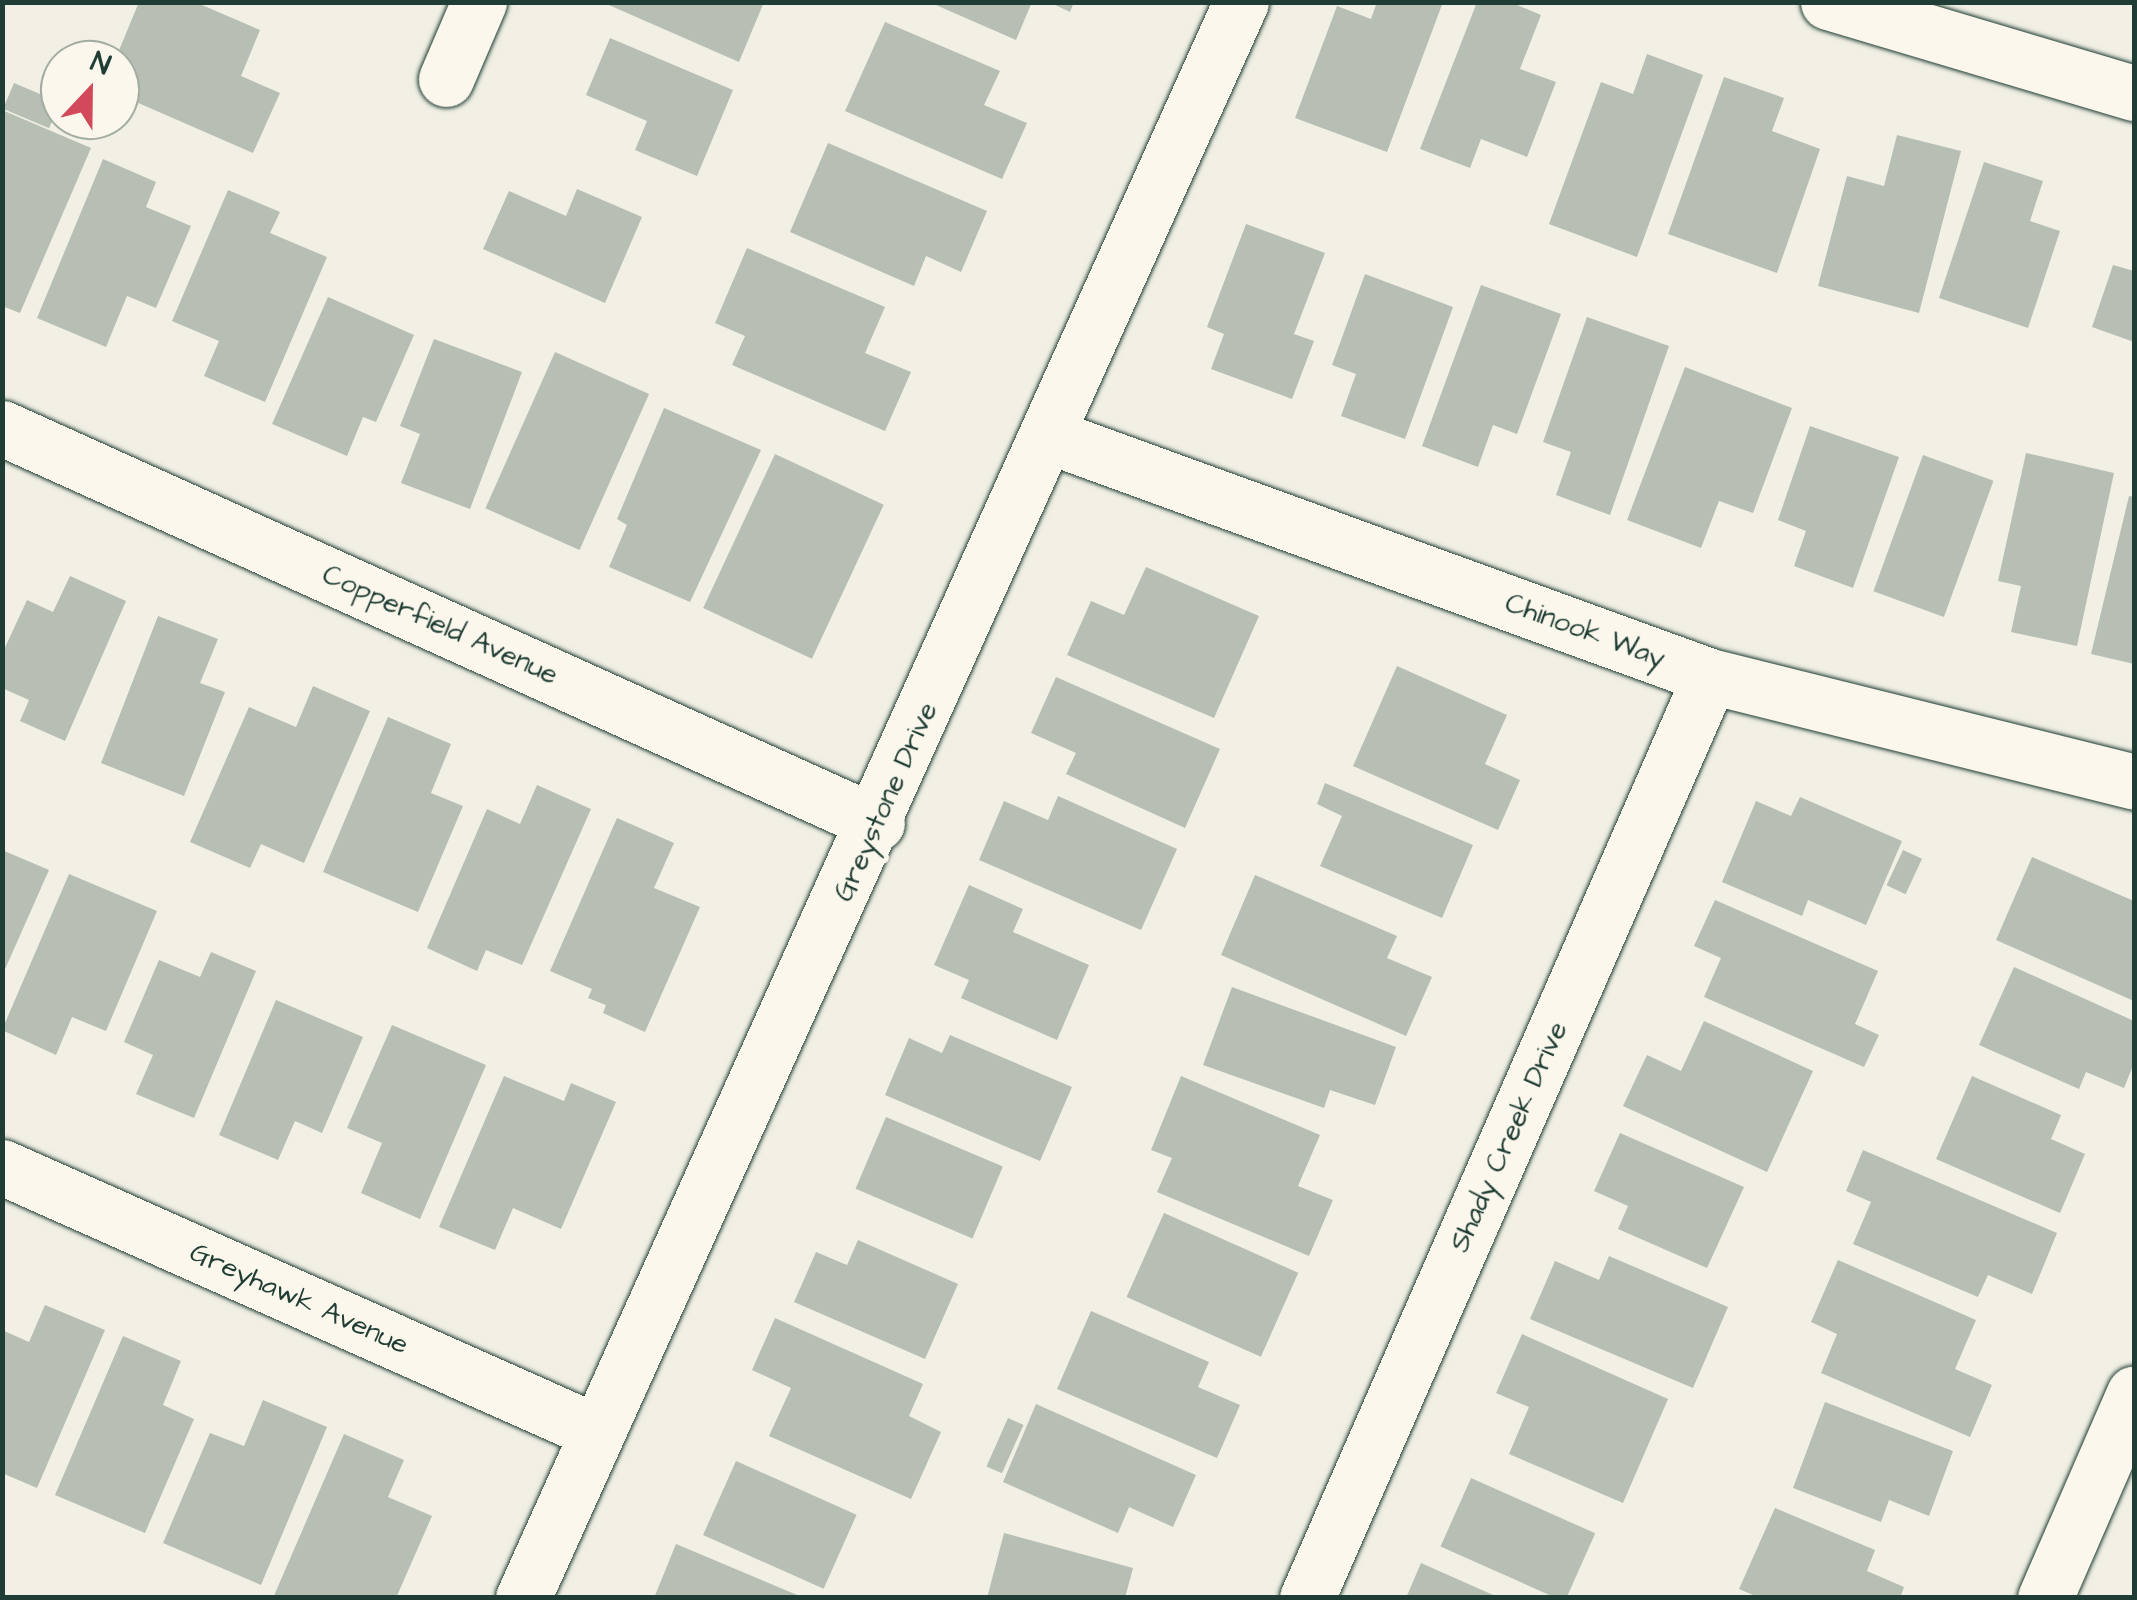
<!DOCTYPE html>
<html>
<head>
<meta charset="utf-8">
<style>
  body { margin:0 }
  #map { position:relative; width:2137px; height:1600px; overflow:hidden; background:#f2f0e5; font-family:"Architects Daughter",sans-serif }
  div>[style] { position:absolute }
  .building>* { inset:0; background:#b7beb3; transform-origin:0 0 }
  .roads { filter:drop-shadow(0 0 2px #1f3d34) drop-shadow(0 0 2px #1f3d34) }
  .street>* { height:55px; margin:-27.5px; padding:0 27.5px; transform-origin:27.5px; border-radius:27.5px; background:#fbf7ec }
  span { translate:-50% -50%; white-space:nowrap; text-align:center; line-height:1.15; -webkit-text-stroke:10px #fbf7ec; paint-order:stroke }
  .street-label { font-size:28px; color:#1f3d34 }
  .frame { position:absolute; inset:0; border:5px solid #1f3d34; pointer-events:none }
  .north { position:absolute; left:40px; top:40px; width:100px; height:100px; box-sizing:border-box; background:#fbf7ec; border:2px solid #a3ada2; border-radius:50%; rotate:22deg; font-size:28px; font-weight:700; line-height:40px; text-align:center; color:#1f3d34 }
  .north::after { content:''; display:block; margin:auto; width:35px; height:45px; background:#d1495b; clip-path:polygon(50% 0,100% 100%,50% 72%,0 100%) }
</style>
</head>
<body>
<div id="map">
  <div class="building">
    <i style="clip-path:polygon(139px 2px,195px 2px,260px 30px,241px 76px,280px 93px,253px 153px,120px 95px,120px 60px,115px 60px)"></i>
    <i style="clip-path:polygon(602px 2px,764px 2px,739px 62px)"></i>
    <i style="clip-path:polygon(929px 2px,1032px 2px,1016px 40px)"></i>
    <i style="clip-path:polygon(1049px 2px,1074px 2px,1070px 12px)"></i>
    <i style="clip-path:polygon(1377px 2px,1443px 2px,1387px 152px,1295px 118px,1337px 6px,1371px 19px)"></i>
    <i style="clip-path:polygon(1477px 2px,1510px 2px,1541px 15px,1520px 69px,1556px 82px,1527px 157px,1481px 139px,1470px 168px,1420px 149px)"></i>
    <i style="clip-path:polygon(885px 22px,1000px 71px,984px 105px,1027px 123px,1002px 179px,845px 111px)"></i>
    <i style="clip-path:polygon(610px 38px,733px 90px,697px 176px,635px 150px,647px 121px,586px 95px)"></i>
    <i style="clip-path:polygon(1647px 54px,1703px 75px,1637px 257px,1549px 224px,1601px 82px,1633px 94px)"></i>
    <i style="clip-path:polygon(1724px 77px,1784px 98px,1772px 131px,1820px 149px,1777px 273px,1668px 234px)"></i>
    <i style="left:14px;top:83px;width:50px;height:28px;rotate:23deg"></i>
    <i style="clip-path:polygon(2px 110px,91px 148px,20px 313px,2px 306px)"></i>
    <i style="clip-path:polygon(1897px 135px,1961px 151px,1919px 313px,1818px 286px,1847px 176px,1884px 186px)"></i>
    <i style="clip-path:polygon(828px 143px,987px 211px,961px 272px,926px 256px,914px 286px,790px 232px)"></i>
    <i style="clip-path:polygon(103px 159px,156px 182px,146px 207px,191px 226px,156px 308px,127px 296px,106px 347px,37px 318px)"></i>
    <i style="clip-path:polygon(1984px 162px,2043px 181px,2030px 221px,2060px 231px,2028px 328px,1939px 298px)"></i>
    <i style="clip-path:polygon(577px 189px,642px 217px,605px 303px,483px 249px,509px 191px,566px 216px)"></i>
    <i style="clip-path:polygon(228px 190px,280px 212px,270px 233px,327px 257px,265px 402px,204px 376px,219px 341px,172px 321px)"></i>
    <i style="clip-path:polygon(1246px 224px,1325px 253px,1294px 334px,1314px 341px,1292px 399px,1211px 369px,1224px 334px,1207px 327px)"></i>
    <i style="clip-path:polygon(747px 248px,885px 307px,865px 353px,911px 372px,885px 431px,732px 365px,745px 336px,715px 323px)"></i>
    <i style="clip-path:polygon(2113px 265px,2134px 271px,2134px 342px,2092px 327px)"></i>
    <i style="clip-path:polygon(1365px 274px,1453px 307px,1405px 439px,1341px 416px,1356px 374px,1332px 365px)"></i>
    <i style="clip-path:polygon(1481px 285px,1561px 314px,1517px 434px,1493px 425px,1478px 467px,1422px 446px)"></i>
    <i style="clip-path:polygon(328px 297px,414px 335px,376px 422px,363px 417px,347px 456px,272px 424px)"></i>
    <i style="clip-path:polygon(1587px 317px,1669px 346px,1610px 515px,1556px 495px,1571px 452px,1543px 442px)"></i>
    <i style="clip-path:polygon(434px 339px,522px 372px,470px 509px,401px 483px,420px 434px,400px 426px)"></i>
    <i style="left:555px;top:352px;width:103px;height:171px;rotate:24deg"></i>
    <i style="clip-path:polygon(1685px 367px,1792px 408px,1753px 513px,1719px 501px,1701px 548px,1627px 520px)"></i>
    <i style="clip-path:polygon(664px 408px,761px 450px,690px 602px,609px 567px,627px 525px,617px 519px)"></i>
    <i style="clip-path:polygon(1810px 426px,1899px 457px,1853px 588px,1794px 566px,1806px 531px,1778px 520px)"></i>
    <i style="clip-path:polygon(2026px 453px,2114px 473px,2077px 646px,2011px 632px,2021px 586px,1998px 581px)"></i>
    <i style="left:775px;top:454px;width:120px;height:170px;rotate:25deg"></i>
    <i style="left:1923px;top:455px;width:75px;height:145px;rotate:20deg"></i>
    <i style="clip-path:polygon(2129px 496px,2134px 497px,2134px 664px,2091px 654px)"></i>
    <i style="clip-path:polygon(1146px 567px,1259px 616px,1214px 718px,1067px 655px,1091px 601px,1124px 615px)"></i>
    <i style="clip-path:polygon(70px 576px,126px 601px,65px 741px,20px 721px,29px 700px,2px 688px,2px 654px,27px 600px,53px 612px)"></i>
    <i style="clip-path:polygon(158px 616px,218px 639px,200px 683px,225px 692px,184px 796px,101px 763px)"></i>
    <i style="clip-path:polygon(1397px 666px,1507px 715px,1485px 764px,1520px 780px,1498px 830px,1353px 766px)"></i>
    <i style="clip-path:polygon(1056px 677px,1220px 749px,1185px 828px,1066px 774px,1076px 753px,1031px 733px)"></i>
    <i style="clip-path:polygon(313px 686px,370px 711px,304px 863px,261px 844px,250px 868px,190px 842px,249px 707px,296px 727px)"></i>
    <i style="clip-path:polygon(388px 717px,451px 744px,431px 793px,463px 806px,418px 912px,323px 872px)"></i>
    <i style="clip-path:polygon(1325px 783px,1473px 845px,1442px 918px,1320px 866px,1342px 816px,1317px 804px)"></i>
    <i style="clip-path:polygon(537px 785px,591px 809px,522px 965px,486px 950px,477px 971px,427px 948px,487px 809px,520px 824px)"></i>
    <i style="clip-path:polygon(1058px 796px,1177px 849px,1141px 930px,979px 860px,1004px 801px,1048px 820px)"></i>
    <i style="clip-path:polygon(1800px 797px,1902px 841px,1866px 925px,1808px 900px,1802px 916px,1722px 882px,1756px 801px,1791px 816px)"></i>
    <i style="clip-path:polygon(617px 818px,674px 843px,654px 888px,700px 907px,645px 1032px,603px 1013px,606px 1005px,588px 998px,592px 989px,550px 971px)"></i>
    <i style="clip-path:polygon(2px 850px,49px 870px,2px 976px)"></i>
    <i style="left:1903px;top:850px;width:21px;height:39px;rotate:25deg"></i>
    <i style="clip-path:polygon(2032px 857px,2134px 901px,2134px 1001px,1996px 940px)"></i>
    <i style="clip-path:polygon(69px 874px,157px 911px,106px 1031px,72px 1017px,56px 1055px,2px 1030px)"></i>
    <i style="clip-path:polygon(1255px 875px,1397px 936px,1387px 958px,1432px 977px,1406px 1036px,1221px 955px)"></i>
    <i style="clip-path:polygon(969px 885px,1023px 909px,1013px 932px,1089px 965px,1057px 1040px,961px 998px,969px 980px,934px 965px)"></i>
    <i style="clip-path:polygon(1715px 900px,1878px 971px,1855px 1024px,1879px 1035px,1864px 1067px,1704px 997px,1721px 958px,1694px 946px)"></i>
    <i style="clip-path:polygon(211px 952px,256px 971px,194px 1118px,136px 1094px,153px 1055px,124px 1042px,159px 960px,200px 977px)"></i>
    <i style="clip-path:polygon(2014px 967px,2134px 1021px,2134px 1063px,2124px 1088px,2086px 1072px,2079px 1089px,1979px 1045px)"></i>
    <i style="clip-path:polygon(1232px 987px,1396px 1047px,1375px 1105px,1330px 1090px,1324px 1108px,1203px 1065px)"></i>
    <i style="clip-path:polygon(276px 1000px,363px 1037px,322px 1133px,295px 1121px,278px 1160px,219px 1135px)"></i>
    <i style="clip-path:polygon(1704px 1021px,1813px 1071px,1767px 1172px,1623px 1106px,1647px 1055px,1681px 1071px)"></i>
    <i style="clip-path:polygon(392px 1025px,486px 1065px,420px 1219px,361px 1193px,382px 1143px,347px 1128px)"></i>
    <i style="clip-path:polygon(950px 1035px,1072px 1087px,1040px 1161px,885px 1095px,909px 1038px,942px 1053px)"></i>
    <i style="clip-path:polygon(504px 1076px,564px 1101px,571px 1083px,616px 1102px,561px 1229px,513px 1208px,495px 1250px,439px 1227px)"></i>
    <i style="clip-path:polygon(1181px 1076px,1320px 1135px,1298px 1186px,1333px 1200px,1309px 1256px,1157px 1192px,1172px 1158px,1151px 1150px)"></i>
    <i style="clip-path:polygon(1972px 1076px,2061px 1115px,2051px 1139px,2085px 1154px,2060px 1213px,1936px 1159px)"></i>
    <i style="left:886px;top:1117px;width:127px;height:78px;rotate:23deg"></i>
    <i style="clip-path:polygon(1620px 1133px,1744px 1187px,1707px 1268px,1618px 1229px,1628px 1206px,1594px 1191px)"></i>
    <i style="clip-path:polygon(1863px 1150px,2057px 1233px,2032px 1294px,1988px 1275px,1978px 1297px,1853px 1244px,1871px 1202px,1846px 1191px)"></i>
    <i style="left:1164px;top:1213px;width:147px;height:92px;rotate:24deg"></i>
    <i style="clip-path:polygon(858px 1240px,958px 1284px,925px 1359px,794px 1302px,816px 1252px,847px 1265px)"></i>
    <i style="clip-path:polygon(1609px 1256px,1728px 1307px,1693px 1388px,1530px 1319px,1555px 1261px,1599px 1280px)"></i>
    <i style="clip-path:polygon(1838px 1260px,1976px 1320px,1955px 1369px,1992px 1385px,1970px 1437px,1821px 1373px,1837px 1334px,1811px 1322px)"></i>
    <i style="clip-path:polygon(45px 1305px,105px 1330px,37px 1488px,2px 1473px,2px 1330px,29px 1342px)"></i>
    <i style="clip-path:polygon(1091px 1311px,1209px 1362px,1198px 1387px,1240px 1405px,1217px 1458px,1057px 1389px)"></i>
    <i style="clip-path:polygon(775px 1318px,923px 1384px,909px 1416px,941px 1432px,911px 1499px,769px 1436px,791px 1388px,752px 1370px)"></i>
    <i style="clip-path:polygon(1522px 1334px,1668px 1399px,1623px 1503px,1509px 1454px,1529px 1407px,1496px 1393px)"></i>
    <i style="clip-path:polygon(123px 1336px,181px 1361px,163px 1405px,194px 1419px,145px 1533px,55px 1495px)"></i>
    <i style="clip-path:polygon(263px 1400px,327px 1427px,261px 1585px,163px 1543px,210px 1433px,244px 1446px)"></i>
    <i style="clip-path:polygon(1825px 1402px,1953px 1451px,1929px 1516px,1889px 1500px,1881px 1522px,1793px 1488px)"></i>
    <i style="clip-path:polygon(1036px 1404px,1196px 1475px,1173px 1527px,1129px 1507px,1118px 1533px,1003px 1482px)"></i>
    <i style="left:1008px;top:1418px;width:17px;height:53px;rotate:24deg"></i>
    <i style="clip-path:polygon(344px 1434px,404px 1460px,388px 1497px,432px 1516px,396px 1598px,273px 1598px)"></i>
    <i style="left:736px;top:1461px;width:132px;height:81px;rotate:24deg"></i>
    <i style="left:1471px;top:1478px;width:136px;height:75px;rotate:24deg"></i>
    <i style="clip-path:polygon(1775px 1508px,1875px 1550px,1867px 1571px,1904px 1587px,1900px 1598px,1760px 1598px,1739px 1589px)"></i>
    <i style="clip-path:polygon(1004px 1533px,1133px 1568px,1125px 1598px,987px 1598px)"></i>
    <i style="clip-path:polygon(676px 1544px,802px 1597px,802px 1598px,654px 1598px)"></i>
    <i style="clip-path:polygon(1421px 1563px,1500px 1598px,1406px 1598px)"></i>
  </div>
  <div class="roads">
    <div class="street">
      <i style="left:1828px;top:2px;width:319px;rotate:16.6deg"></i>
      <i style="left:446px;top:79px;width:84px;rotate:-66.8deg"></i>
      <i style="left:2px;top:428px;width:960px;rotate:24.3deg"></i>
      <i style="left:1049px;top:436px;width:703px;rotate:19.96deg"></i>
      <i style="left:1710px;top:676px;width:437px;rotate:14deg"></i>
      <i style="left:2px;top:1167px;width:649px;rotate:24deg"></i>
      <i style="left:523px;top:1598px;width:1750px;rotate:-65.78deg"></i>
      <i style="left:1307px;top:1598px;width:1006px;rotate:-66.39deg"></i>
      <i style="left:2045px;top:1598px;width:223px;rotate:-66.5deg"></i>
    </div>
  </div>
  <div class="street-label">
    <span style="left:440px;top:625px;rotate:24deg">Copperfield Avenue</span>
    <span style="left:1585px;top:631px;rotate:20deg">Chinook Way</span>
    <span style="left:886px;top:802px;rotate:-66deg">Greystone Drive</span>
    <span style="left:1509px;top:1137px;rotate:-66deg">Shady Creek Drive</span>
    <span style="left:299px;top:1299px;rotate:24deg">Greyhawk Avenue</span>
  </div>
  <div class="frame"></div>
  <div class="north">N</div>
</div>
</body>
</html>
